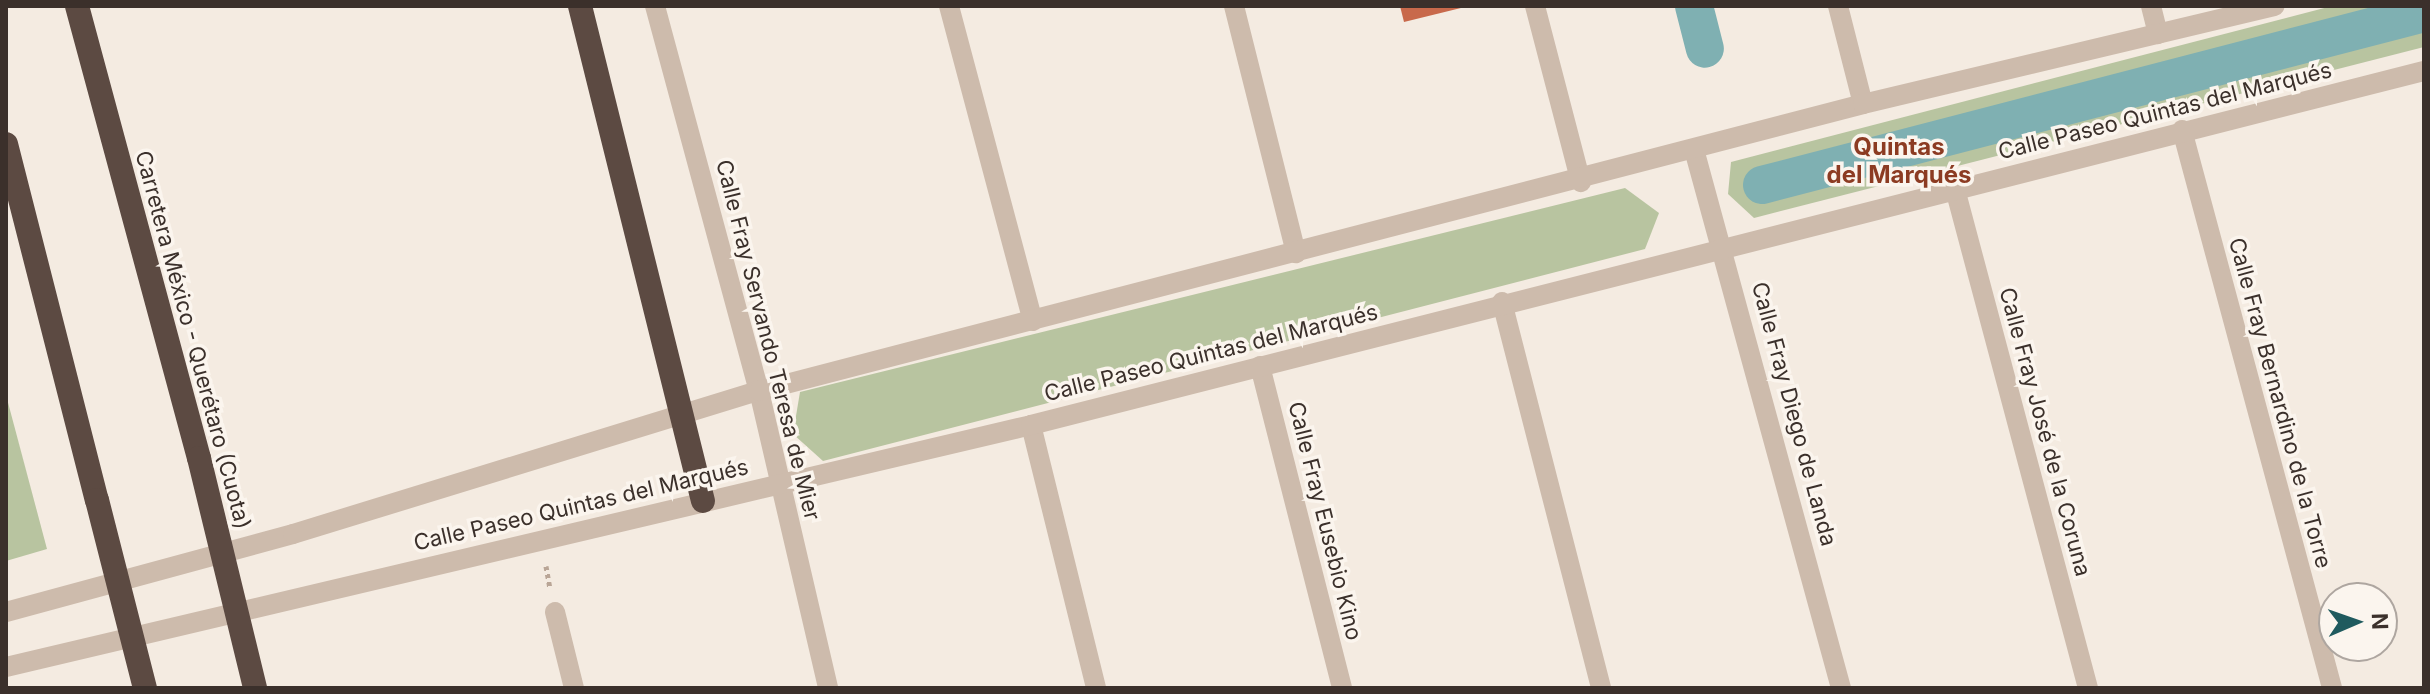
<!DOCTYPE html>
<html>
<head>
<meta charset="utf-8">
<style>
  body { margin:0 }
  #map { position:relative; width:2430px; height:694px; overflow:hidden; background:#f4ebe1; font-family:Inter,sans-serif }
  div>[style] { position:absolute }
  .green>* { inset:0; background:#b8c4a0 }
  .canal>* { height:38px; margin:-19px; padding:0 19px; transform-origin:19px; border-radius:19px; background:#7fb0b2 }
  .building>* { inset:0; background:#c8694b }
  .path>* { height:5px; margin-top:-2.5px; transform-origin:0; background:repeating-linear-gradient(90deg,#b9a596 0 4px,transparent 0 8px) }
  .minor>* { height:20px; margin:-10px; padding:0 10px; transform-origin:10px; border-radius:10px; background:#cdbbac }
  .highway>* { height:24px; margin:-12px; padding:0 12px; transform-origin:12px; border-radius:12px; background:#5c4a42 }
  .highway-bridge>* { height:24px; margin:-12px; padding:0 12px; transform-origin:12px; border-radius:12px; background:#5c4a42 }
  span { translate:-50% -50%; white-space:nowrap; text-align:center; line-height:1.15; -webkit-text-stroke:7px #fbf5ee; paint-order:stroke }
  .street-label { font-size:22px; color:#3b302b }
  .neighbourhood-label { font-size:24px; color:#8c3b22; font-weight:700 }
  .frame { position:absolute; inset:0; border:8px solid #3b302b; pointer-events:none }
  .north { position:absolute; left:2318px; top:582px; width:80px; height:80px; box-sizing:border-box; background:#fbf5ee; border:2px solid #aea6a0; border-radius:50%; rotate:88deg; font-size:22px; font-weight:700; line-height:32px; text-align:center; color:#3b302b }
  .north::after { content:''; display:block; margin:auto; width:28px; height:36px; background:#1f5a5e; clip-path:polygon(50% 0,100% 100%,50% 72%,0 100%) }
</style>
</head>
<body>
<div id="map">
  <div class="green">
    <i style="clip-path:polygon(2332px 6px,2424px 6px,2424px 47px,1754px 218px,1728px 194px,1731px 162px)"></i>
    <i style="clip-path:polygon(1625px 188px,1659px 213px,1645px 249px,823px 461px,793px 434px,800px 392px)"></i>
    <i style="clip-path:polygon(6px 395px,47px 549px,6px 561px)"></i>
  </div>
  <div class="canal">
    <i style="left:1694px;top:6px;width:44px;rotate:75.7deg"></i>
    <i style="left:1762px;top:185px;width:684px;rotate:-14.56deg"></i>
  </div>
  <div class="building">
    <i style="clip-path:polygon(1400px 6px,1465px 6px,1465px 7px,1404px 22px)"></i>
  </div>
  <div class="path">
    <i style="left:546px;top:566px;width:22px;rotate:80deg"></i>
  </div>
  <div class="minor">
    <i style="left:655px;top:6px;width:399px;rotate:74.9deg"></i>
    <i style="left:759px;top:391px;width:305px;rotate:76.9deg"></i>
    <i style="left:949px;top:6px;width:326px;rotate:75.1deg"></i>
    <i style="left:1234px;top:6px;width:255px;rotate:75.9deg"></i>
    <i style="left:1535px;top:6px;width:182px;rotate:75.4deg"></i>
    <i style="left:1838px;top:6px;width:101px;rotate:75.7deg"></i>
    <i style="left:2151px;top:6px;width:29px;rotate:76deg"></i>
    <i style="left:2182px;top:130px;width:578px;rotate:74.95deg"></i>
    <i style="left:1695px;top:153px;width:555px;rotate:74.74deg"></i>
    <i style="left:1955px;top:189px;width:516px;rotate:75.08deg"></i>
    <i style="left:1502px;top:302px;width:398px;rotate:75.6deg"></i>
    <i style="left:1260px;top:366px;width:332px;rotate:75.7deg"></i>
    <i style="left:1031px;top:425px;width:271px;rotate:76.1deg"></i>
    <i style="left:6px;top:612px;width:297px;rotate:-15.2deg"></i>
    <i style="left:293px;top:534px;width:487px;rotate:-17.1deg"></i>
    <i style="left:759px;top:391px;width:1141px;rotate:-14.57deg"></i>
    <i style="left:1863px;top:104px;width:423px;rotate:-13.4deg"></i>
    <i style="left:555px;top:612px;width:78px;rotate:76deg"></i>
    <i style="left:6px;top:667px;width:1053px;rotate:-13.28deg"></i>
    <i style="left:1031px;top:425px;width:1437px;rotate:-14.26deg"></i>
  </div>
  <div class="highway">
    <i style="left:77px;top:6px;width:468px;rotate:74.9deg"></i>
    <i style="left:580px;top:6px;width:510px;rotate:76.05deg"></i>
    <i style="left:6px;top:144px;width:367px;rotate:75.7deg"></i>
  </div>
  <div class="highway-bridge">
    <i style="left:199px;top:458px;width:237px;rotate:76.3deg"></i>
    <i style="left:97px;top:500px;width:194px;rotate:75.7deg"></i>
  </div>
  <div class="street-label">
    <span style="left:2165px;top:111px;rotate:-14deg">Calle Paseo Quintas del Marqués</span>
    <span style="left:193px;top:340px;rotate:75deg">Carretera México - Querétaro (Cuota)</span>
    <span style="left:768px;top:340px;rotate:76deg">Calle Fray Servando Teresa de Mier</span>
    <span style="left:1211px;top:353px;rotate:-14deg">Calle Paseo Quintas del Marqués</span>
    <span style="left:2280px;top:403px;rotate:75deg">Calle Fray Bernardino de la Torre</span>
    <span style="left:1794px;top:414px;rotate:75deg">Calle Fray Diego de Landa</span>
    <span style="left:2045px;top:432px;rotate:75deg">Calle Fray José de la Coruna</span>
    <span style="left:581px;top:505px;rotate:-13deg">Calle Paseo Quintas del Marqués</span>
    <span style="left:1325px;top:521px;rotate:76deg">Calle Fray Eusebio Kino</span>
  </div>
  <div class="neighbourhood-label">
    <span style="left:1899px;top:161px">Quintas<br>del Marqués</span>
  </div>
  <div class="frame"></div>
  <div class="north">N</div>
</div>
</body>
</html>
